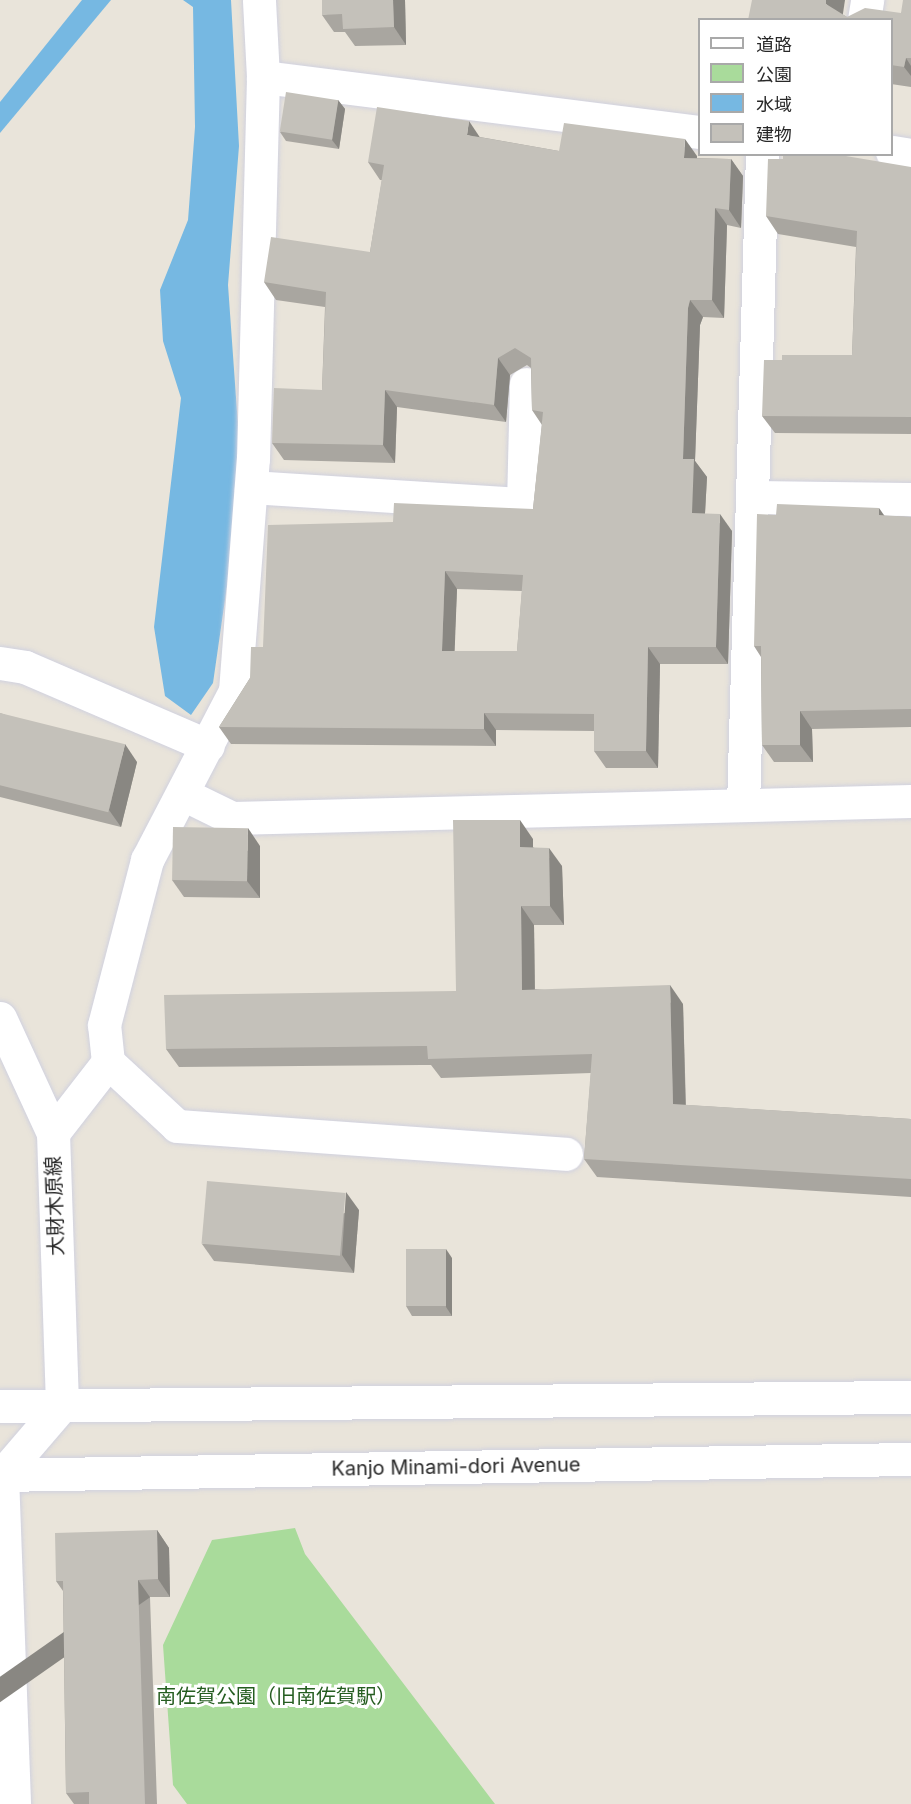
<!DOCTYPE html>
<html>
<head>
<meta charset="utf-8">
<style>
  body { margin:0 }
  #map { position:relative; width:911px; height:1804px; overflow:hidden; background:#e9e4da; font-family:Inter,"Noto Sans JP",sans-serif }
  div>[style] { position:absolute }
  .green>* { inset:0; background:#a9db9b }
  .water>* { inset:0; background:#76b8e2 }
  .roads { filter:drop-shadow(0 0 2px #d0d1df) drop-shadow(0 0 2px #d0d1df) }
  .street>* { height:33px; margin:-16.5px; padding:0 16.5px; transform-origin:16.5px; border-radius:16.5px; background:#fff }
  .secondary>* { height:33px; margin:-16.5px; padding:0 16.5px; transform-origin:16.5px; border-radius:16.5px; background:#fff }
  .wall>* { inset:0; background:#a9a6a0 }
  .shaded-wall>* { inset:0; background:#898782; transform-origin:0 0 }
  .building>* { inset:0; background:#c4c1ba; transform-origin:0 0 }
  span { translate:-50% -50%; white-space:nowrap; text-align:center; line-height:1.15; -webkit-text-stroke:6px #fff; paint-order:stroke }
  .street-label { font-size:20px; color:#282828 }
  .park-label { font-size:20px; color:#255d20 }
  .legend { position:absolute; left:698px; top:18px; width:195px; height:138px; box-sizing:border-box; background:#fff; border:2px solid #a9a9a9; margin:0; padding:8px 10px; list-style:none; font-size:18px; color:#282828 }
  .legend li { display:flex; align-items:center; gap:12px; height:30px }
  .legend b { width:30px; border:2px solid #a9a9a9 }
</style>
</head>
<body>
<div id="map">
  <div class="green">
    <i style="clip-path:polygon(295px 1528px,305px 1554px,495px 1804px,187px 1804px,173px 1785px,163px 1645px,212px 1540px)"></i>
  </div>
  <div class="water">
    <i style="clip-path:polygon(82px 0,111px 0,0 133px,0 102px)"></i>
    <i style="clip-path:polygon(183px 0,231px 0,239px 146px,228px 285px,242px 482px,213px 683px,191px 715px,165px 696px,154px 627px,181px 398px,163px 341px,160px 290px,188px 220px,195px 127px,193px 7px)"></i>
  </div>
  <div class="roads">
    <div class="street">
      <i style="left:864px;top:20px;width:20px;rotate:-81deg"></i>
      <i style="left:263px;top:77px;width:440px;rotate:7.2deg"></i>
      <i style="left:892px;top:152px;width:19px;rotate:9deg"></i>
      <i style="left:251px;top:487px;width:273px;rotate:3.6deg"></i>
      <i style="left:523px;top:504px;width:120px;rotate:-88.6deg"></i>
      <i style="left:752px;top:497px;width:159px;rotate:0.7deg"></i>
      <i style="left:0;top:663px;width:25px;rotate:9deg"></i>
      <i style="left:25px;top:667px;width:199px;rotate:23.3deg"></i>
      <i style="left:185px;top:795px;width:52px;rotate:26.1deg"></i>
      <i style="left:232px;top:818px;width:679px;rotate:-1.43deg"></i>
      <i style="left:743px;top:805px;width:651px;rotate:-88.33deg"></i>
      <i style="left:108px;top:1062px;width:94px;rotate:42.8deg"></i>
      <i style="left:177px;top:1126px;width:390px;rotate:4.1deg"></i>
      <i style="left:53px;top:1133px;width:90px;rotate:-52.2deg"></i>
      <i style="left:108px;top:1062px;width:37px;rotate:-96deg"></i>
      <i style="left:104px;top:1025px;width:171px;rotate:-75.4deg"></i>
      <i style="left:147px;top:860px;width:191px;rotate:-62.5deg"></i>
      <i style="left:235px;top:691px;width:233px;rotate:-85.6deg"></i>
      <i style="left:253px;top:459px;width:382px;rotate:-88.5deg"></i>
      <i style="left:263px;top:77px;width:77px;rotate:-93deg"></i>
    </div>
    <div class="secondary">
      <i style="left:0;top:1018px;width:127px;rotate:65.3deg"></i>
      <i style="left:53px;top:1133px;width:272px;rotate:88.1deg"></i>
      <i style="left:62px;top:1405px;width:92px;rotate:130.6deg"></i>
      <i style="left:2px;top:1475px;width:329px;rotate:87.9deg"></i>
      <i style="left:0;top:1406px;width:911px;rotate:-0.57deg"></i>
      <i style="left:0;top:1475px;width:911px;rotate:-1.01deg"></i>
    </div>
  </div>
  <div class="wall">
    <i style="clip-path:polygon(405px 0,406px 45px,355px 46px,345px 32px,334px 32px,322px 15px)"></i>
    <i style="clip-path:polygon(911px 0,911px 87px,891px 84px,891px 20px,748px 20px,842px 14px,847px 17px,901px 13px)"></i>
    <i style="clip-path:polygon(338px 100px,345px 109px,339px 149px,286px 141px,280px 132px)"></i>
    <i style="clip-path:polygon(evenodd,480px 137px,559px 151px,697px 156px,697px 158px,731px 159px,743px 176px,741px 228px,727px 225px,724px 318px,703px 317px,700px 325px,695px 461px,707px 477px,705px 514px,732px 531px,728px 664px,660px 664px,658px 768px,606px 768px,594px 751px,594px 731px,496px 730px,496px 746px,231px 744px,219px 727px,250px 678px,263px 647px,393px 522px,533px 509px,542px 425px,532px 410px,531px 368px,527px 365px,510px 375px,506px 422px,397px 407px,395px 463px,284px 460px,272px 443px,322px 390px,325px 307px,276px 300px,264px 282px,370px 252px,382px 180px,380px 180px,368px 162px,480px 137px,457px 589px,522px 591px,517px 651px,454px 651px,457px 589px)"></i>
    <i style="clip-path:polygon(911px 167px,911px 434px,775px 433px,762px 416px,782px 360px,852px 355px,856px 247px,778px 234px,766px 216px)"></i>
    <i style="clip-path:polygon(885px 516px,911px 517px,911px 727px,812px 729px,813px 762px,774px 762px,762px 745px,761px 657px,754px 646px)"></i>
    <i style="clip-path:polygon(0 713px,137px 762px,121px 827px,0 797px)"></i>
    <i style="clip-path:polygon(533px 839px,533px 847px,562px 866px,564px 925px,534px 925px,535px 989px,683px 1004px,686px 1105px,911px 1119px,911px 1197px,597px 1177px,584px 1159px,591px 1073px,441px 1078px,431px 1065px,179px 1067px,166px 1049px,456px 991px)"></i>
    <i style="clip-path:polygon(260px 846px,260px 898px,184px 897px,172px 880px)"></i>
    <i style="clip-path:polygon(359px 1210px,354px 1273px,214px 1261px,202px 1244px)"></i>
    <i style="clip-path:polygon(452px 1258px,452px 1316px,412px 1316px,406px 1306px)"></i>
    <i style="clip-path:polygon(157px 1530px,169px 1548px,170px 1597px,150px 1597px,157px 1804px,74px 1804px,66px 1793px,63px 1591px,56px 1581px)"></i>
  </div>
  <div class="shaded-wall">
    <i style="clip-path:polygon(393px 0,405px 0,406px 45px,394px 27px)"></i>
    <i style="clip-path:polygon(826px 0,845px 0,842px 20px,826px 4px)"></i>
    <i style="clip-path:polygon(906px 58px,911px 66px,911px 76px,904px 67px)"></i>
    <i style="clip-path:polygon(338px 100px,345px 109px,339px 149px,332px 140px)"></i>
    <i style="clip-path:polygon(469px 121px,481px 139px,467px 135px)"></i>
    <i style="clip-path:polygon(685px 139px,697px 156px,696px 175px,684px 158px)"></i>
    <i style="clip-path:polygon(731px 159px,743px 176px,741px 228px,729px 210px)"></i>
    <i style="clip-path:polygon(715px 208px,727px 225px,724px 318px,712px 300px)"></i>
    <i style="clip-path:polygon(690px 300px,703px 317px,700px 325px,695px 461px,707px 477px,704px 531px,692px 513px,683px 459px,688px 308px)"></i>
    <i style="clip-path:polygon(498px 358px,510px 375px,506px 422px,494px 405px)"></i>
    <i style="clip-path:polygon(385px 390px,397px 407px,395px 463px,383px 445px)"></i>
    <i style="clip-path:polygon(879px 508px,891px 525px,879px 515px)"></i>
    <i style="clip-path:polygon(720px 514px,732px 531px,728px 664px,716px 647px)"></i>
    <i style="clip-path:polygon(445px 571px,457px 589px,454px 668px,442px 651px)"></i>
    <i style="clip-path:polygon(648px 647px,660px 664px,658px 768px,646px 751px)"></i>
    <i style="clip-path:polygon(800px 711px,812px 729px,813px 762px,800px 745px)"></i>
    <i style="clip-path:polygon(484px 713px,496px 730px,496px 746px,484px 729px)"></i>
    <i style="clip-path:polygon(125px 744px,137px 762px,121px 827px,109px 810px)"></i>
    <i style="clip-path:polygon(520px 820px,533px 839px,533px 866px,520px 847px)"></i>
    <i style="clip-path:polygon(248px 828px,260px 846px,260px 898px,247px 881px)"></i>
    <i style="clip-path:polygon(549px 848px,562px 866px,564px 925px,550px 906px)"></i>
    <i style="clip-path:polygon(521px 906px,534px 925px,535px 1009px,522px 990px)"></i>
    <i style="clip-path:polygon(670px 985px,683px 1004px,686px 1123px,673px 1104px)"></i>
    <i style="clip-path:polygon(346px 1192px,359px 1210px,354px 1273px,342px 1255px)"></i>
    <i style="clip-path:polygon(446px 1249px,452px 1258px,452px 1316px,446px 1307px)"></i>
    <i style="clip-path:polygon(157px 1530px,169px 1548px,170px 1597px,158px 1579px)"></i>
    <i style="left:138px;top:1580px;width:21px;height:224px;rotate:55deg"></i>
  </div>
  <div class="building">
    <i style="clip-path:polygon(322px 0,393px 0,394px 27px,343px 29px,342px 14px,322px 15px)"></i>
    <i style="clip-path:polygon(752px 0,826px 0,826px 4px,847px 17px,865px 8px,901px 13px,903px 0,911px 0,911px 58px,906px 58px,904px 67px,891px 65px,891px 20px,748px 20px)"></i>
    <i style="left:286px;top:92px;width:53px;height:40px;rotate:9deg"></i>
    <i style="clip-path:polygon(evenodd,377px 107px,469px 121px,467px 135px,559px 151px,564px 123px,685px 139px,684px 158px,731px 159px,729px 210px,715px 208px,712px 300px,690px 300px,688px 308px,683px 459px,694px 459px,692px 513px,720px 514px,716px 647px,648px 647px,646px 751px,594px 751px,594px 714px,484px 713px,484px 729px,219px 727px,250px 678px,251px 647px,263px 647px,268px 525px,393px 522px,394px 503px,533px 509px,543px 412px,532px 410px,531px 358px,515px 348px,498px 358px,494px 405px,385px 390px,383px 445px,272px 443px,274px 388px,322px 390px,326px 292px,264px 282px,271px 237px,370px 252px,384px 165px,368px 162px,377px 107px,445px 571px,523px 575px,517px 651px,442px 651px,445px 571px)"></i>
    <i style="clip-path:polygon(783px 154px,834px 154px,911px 167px,911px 417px,762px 416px,764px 360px,782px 360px,782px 355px,852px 355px,857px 231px,766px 216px,768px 159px,783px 159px)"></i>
    <i style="clip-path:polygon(777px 504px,879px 508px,879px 515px,911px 517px,911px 709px,800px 711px,800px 745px,762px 745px,761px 646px,754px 646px,757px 514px,776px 515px)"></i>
    <i style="left:0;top:713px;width:129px;height:70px;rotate:14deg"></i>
    <i style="clip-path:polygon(453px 820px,520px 820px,520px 847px,549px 848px,550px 906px,521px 906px,522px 990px,670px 985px,673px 1104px,911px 1119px,911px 1179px,584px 1159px,592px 1054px,428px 1059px,427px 1046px,166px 1049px,164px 995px,456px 991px)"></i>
    <i style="left:173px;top:827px;width:75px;height:53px;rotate:1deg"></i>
    <i style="left:207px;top:1181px;width:139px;height:63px;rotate:5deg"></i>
    <i style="left:406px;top:1249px;width:40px;height:57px"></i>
    <i style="clip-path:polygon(157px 1530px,158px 1579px,138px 1580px,145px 1804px,89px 1804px,89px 1792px,66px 1793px,63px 1581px,56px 1581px,55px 1533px)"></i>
  </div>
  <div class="street-label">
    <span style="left:55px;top:1206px;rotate:-92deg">大財木原線</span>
    <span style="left:456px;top:1467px;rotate:-1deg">Kanjo Minami-dori Avenue</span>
  </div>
  <div class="park-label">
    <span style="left:276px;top:1696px">南佐賀公園（旧南佐賀駅）</span>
  </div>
  <ul class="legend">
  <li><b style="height:8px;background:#fff"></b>道路</li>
  <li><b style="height:16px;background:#a9db9b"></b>公園</li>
  <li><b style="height:16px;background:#76b8e2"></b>水域</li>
  <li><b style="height:16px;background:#c4c1ba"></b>建物</li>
  </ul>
</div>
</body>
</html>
